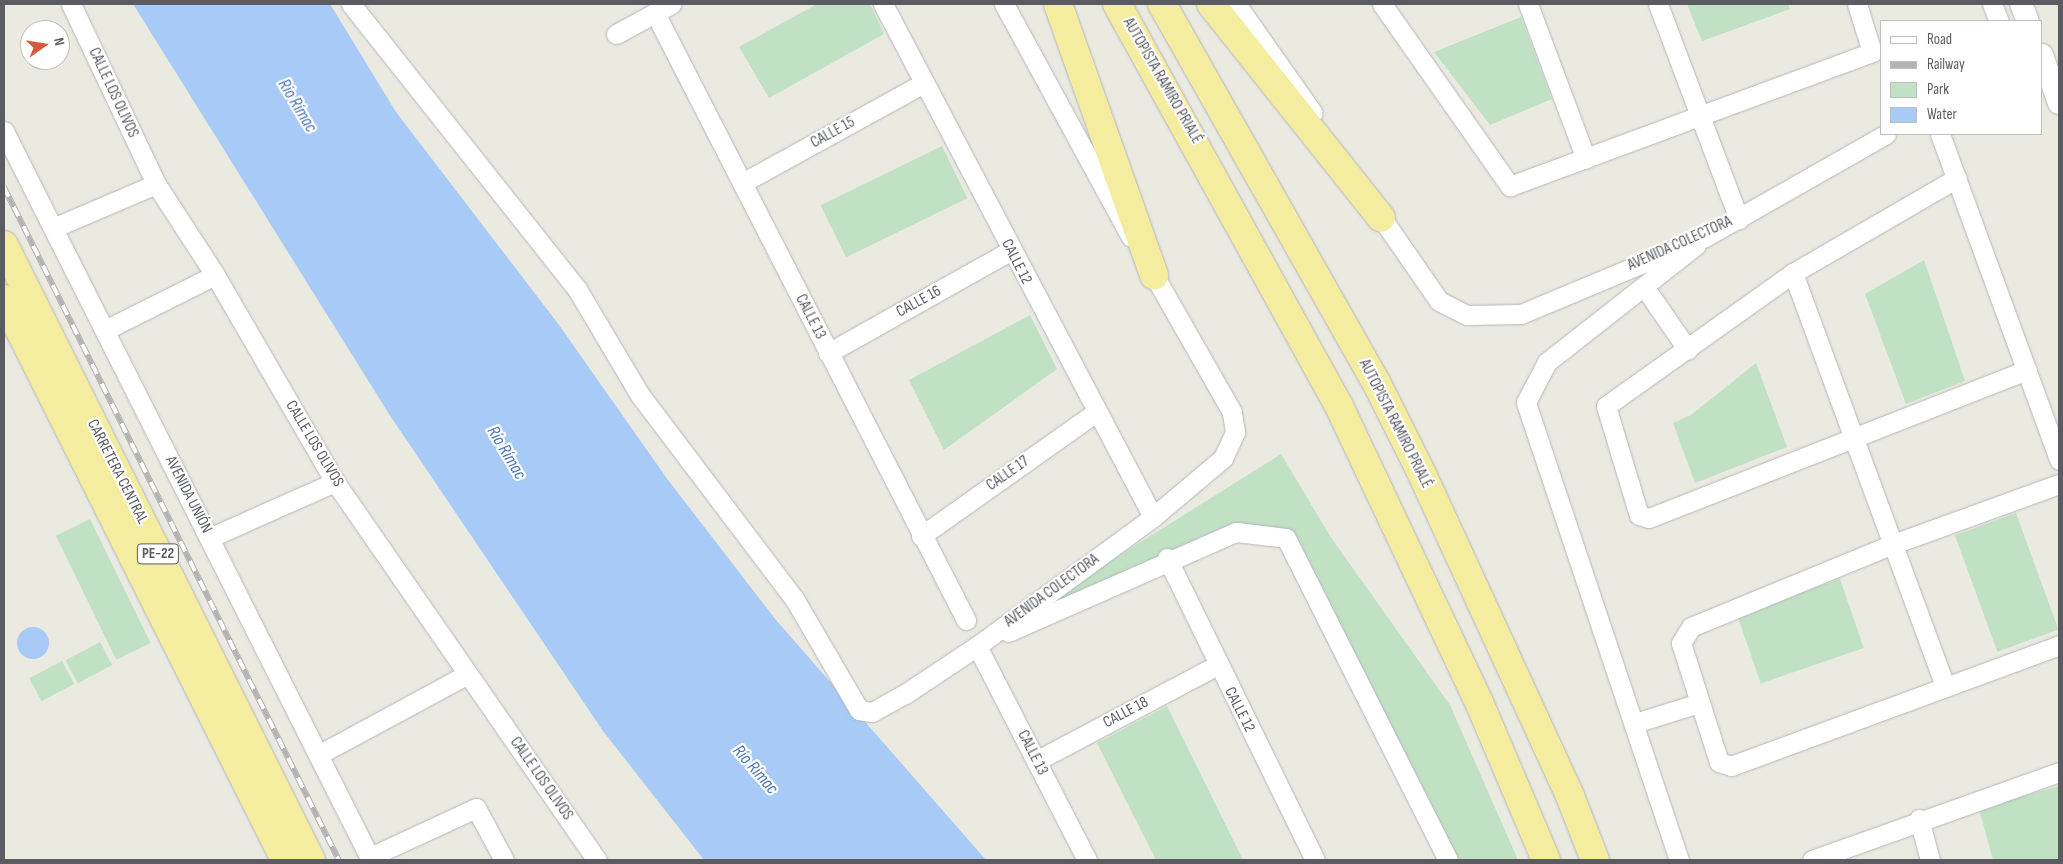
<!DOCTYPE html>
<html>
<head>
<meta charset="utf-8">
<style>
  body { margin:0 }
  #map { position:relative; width:2063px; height:864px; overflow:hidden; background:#ebeae1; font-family:"Sofia Sans Condensed",sans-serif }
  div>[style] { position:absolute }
  .green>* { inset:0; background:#c0e1c4; transform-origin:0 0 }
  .water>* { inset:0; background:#a7caf6 }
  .round { border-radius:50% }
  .roads { filter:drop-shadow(0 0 1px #b4b6bb) drop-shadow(0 0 1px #b4b6bb) }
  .minor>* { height:19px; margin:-9.5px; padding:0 9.5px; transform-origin:9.5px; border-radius:9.5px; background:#fff }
  .tertiary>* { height:22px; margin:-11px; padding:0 11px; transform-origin:11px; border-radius:11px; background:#fff }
  .trunk>* { height:28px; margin:-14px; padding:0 14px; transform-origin:14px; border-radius:14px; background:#f4ec9e }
  .rail>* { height:5.5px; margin-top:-2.75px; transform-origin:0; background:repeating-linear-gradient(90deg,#fff 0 11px,#b2b3b3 0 22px); box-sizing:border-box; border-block:1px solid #b2b3b3 }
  span { translate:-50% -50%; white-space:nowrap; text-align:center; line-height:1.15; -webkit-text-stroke:4.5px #fff; paint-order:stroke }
  .shield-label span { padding:1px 4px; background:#fff; border:1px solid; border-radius:4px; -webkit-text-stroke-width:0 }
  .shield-label { font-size:15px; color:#5a5c61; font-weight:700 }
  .street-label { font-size:16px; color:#5a5c61 }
  .water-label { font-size:18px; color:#4d74b5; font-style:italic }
  .frame { position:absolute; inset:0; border:5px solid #5a5c61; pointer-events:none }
  .legend { position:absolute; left:1880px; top:20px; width:162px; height:115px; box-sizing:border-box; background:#fff; border:1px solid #bdbec0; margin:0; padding:6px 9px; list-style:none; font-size:15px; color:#5a5c61 }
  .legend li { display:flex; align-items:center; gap:10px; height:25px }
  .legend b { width:25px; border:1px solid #bdbec0 }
  .north { position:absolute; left:20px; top:20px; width:50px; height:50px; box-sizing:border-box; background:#fff; border:1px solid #bdbec0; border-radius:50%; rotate:77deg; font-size:14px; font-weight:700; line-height:20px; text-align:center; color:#5a5c61 }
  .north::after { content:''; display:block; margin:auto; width:18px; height:22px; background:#d65a3c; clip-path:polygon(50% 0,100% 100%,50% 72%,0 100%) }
</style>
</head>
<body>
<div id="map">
  <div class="green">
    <i style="clip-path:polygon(817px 4px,870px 4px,884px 34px,769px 98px,739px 47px)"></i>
    <i style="clip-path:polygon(1687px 4px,1788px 4px,1790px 9px,1702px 41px)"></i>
    <i style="clip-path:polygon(1521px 17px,1552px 99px,1490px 125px,1434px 52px)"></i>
    <i style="left:942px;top:146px;width:58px;height:135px;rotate:64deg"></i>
    <i style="clip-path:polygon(1924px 260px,1965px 381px,1906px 404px,1865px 294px)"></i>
    <i style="clip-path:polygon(1030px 315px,1057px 369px,944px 450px,909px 380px)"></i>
    <i style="clip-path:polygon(1756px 363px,1787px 447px,1695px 483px,1673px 423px,1691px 415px)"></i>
    <i style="clip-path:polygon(1281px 454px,1330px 536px,1450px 705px,1518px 860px,1456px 860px,1307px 558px,1289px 533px,1262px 527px,1031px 611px)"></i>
    <i style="left:2016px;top:513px;width:124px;height:65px;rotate:70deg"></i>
    <i style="left:90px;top:519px;width:138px;height:38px;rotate:64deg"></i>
    <i style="left:1840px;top:579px;width:73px;height:109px;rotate:71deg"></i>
    <i style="left:100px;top:642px;width:26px;height:39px;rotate:62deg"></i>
    <i style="left:62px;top:661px;width:26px;height:37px;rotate:62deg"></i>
    <i style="clip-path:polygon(1167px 706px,1243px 860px,1156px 860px,1097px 743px)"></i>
    <i style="clip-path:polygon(2059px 786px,2059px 860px,1993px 860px,1979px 809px)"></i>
  </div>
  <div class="water">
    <i style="clip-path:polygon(133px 4px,330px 4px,396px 112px,559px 325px,668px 480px,776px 620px,986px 860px,704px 860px,603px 731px,389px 414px)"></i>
    <i class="round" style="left:17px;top:627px;width:32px;height:32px"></i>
  </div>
  <div class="roads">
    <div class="minor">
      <i style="left:71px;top:4px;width:199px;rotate:64.7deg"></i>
      <i style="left:156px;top:184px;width:108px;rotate:57deg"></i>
      <i style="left:215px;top:275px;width:239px;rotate:59.9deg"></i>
      <i style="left:335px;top:482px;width:460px;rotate:55.3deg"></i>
      <i style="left:351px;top:4px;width:364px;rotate:51.6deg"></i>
      <i style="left:577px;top:289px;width:123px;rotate:59.3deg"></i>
      <i style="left:640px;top:395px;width:257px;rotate:52.9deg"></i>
      <i style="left:795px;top:600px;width:127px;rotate:59.8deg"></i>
      <i style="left:859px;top:710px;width:13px;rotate:9deg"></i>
      <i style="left:872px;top:712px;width:38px;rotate:-29deg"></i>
      <i style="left:905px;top:694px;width:87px;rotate:-33.7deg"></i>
      <i style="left:977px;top:646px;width:218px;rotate:-36.2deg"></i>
      <i style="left:1153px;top:517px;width:92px;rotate:-40.1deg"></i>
      <i style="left:1223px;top:458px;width:29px;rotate:-65deg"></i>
      <i style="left:1235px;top:432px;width:20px;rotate:-99deg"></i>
      <i style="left:1232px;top:412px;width:169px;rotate:-119.7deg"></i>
      <i style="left:883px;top:4px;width:580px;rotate:62.24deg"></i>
      <i style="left:1004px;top:4px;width:265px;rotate:61.4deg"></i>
      <i style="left:1236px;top:4px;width:133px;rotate:54.8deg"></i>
      <i style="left:1382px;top:4px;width:223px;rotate:54.9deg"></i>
      <i style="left:1510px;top:186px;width:386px;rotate:-20.3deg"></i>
      <i style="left:1872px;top:52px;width:50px;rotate:-107.4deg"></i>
      <i style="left:1528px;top:4px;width:165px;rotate:69.5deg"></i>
      <i style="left:1658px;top:4px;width:230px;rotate:69.4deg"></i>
      <i style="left:1992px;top:4px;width:18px;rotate:68deg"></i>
      <i style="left:655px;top:13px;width:682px;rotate:62.87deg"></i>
      <i style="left:616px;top:34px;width:63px;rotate:-28.6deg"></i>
      <i style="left:4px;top:131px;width:816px;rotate:63.28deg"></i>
      <i style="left:1940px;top:134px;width:347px;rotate:69.9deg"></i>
      <i style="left:1957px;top:178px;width:190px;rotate:149.9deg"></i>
      <i style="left:1793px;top:273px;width:229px;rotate:144.6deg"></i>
      <i style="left:1606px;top:406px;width:114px;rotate:73.2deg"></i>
      <i style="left:1639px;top:515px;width:10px;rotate:17deg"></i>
      <i style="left:1649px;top:518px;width:406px;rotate:-21.4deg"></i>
      <i style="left:742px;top:183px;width:208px;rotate:-28.8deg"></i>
      <i style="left:1374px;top:207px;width:114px;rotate:55.3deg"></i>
      <i style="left:1439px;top:301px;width:31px;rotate:27deg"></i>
      <i style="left:1467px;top:315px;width:54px;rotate:-1.1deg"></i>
      <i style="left:1521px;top:314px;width:199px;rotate:-22.7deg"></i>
      <i style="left:1705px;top:237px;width:208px;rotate:-29.6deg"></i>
      <i style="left:53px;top:228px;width:112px;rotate:-23.1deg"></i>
      <i style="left:1793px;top:273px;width:441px;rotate:69.8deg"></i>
      <i style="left:1645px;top:288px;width:75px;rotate:55.3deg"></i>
      <i style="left:105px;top:330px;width:123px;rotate:-26.6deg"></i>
      <i style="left:828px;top:353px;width:209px;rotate:-29.3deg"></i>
      <i style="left:2059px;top:484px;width:177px;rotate:160.1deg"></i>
      <i style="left:1893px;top:544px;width:218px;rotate:157.7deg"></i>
      <i style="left:1691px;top:627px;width:19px;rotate:122deg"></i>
      <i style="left:1681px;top:643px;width:125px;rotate:72.3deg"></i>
      <i style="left:1719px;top:762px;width:13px;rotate:18deg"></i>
      <i style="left:1731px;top:766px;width:350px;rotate:-20.2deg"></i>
      <i style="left:921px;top:536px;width:213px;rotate:-35.3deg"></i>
      <i style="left:209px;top:538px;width:138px;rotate:-24deg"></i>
      <i style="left:1167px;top:558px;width:336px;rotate:63.9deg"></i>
      <i style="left:1008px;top:632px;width:249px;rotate:-23.7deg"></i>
      <i style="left:1236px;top:532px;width:50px;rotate:6.8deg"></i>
      <i style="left:1286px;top:538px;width:360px;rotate:63.3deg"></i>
      <i style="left:977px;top:646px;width:241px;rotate:62.8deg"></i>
      <i style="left:1635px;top:723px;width:67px;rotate:-17.4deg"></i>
      <i style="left:318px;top:755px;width:170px;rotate:-28.4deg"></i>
      <i style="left:1036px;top:761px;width:205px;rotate:-27.9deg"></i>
      <i style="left:1919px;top:819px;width:42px;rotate:75deg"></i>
      <i style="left:370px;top:857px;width:117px;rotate:-24.8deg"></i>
      <i style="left:476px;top:808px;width:59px;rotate:61.7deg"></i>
      <i style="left:1679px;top:860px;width:483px;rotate:-108.5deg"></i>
      <i style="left:1526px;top:402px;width:45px;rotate:-62.3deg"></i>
      <i style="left:1547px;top:362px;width:189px;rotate:-38.1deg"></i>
      <i style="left:1812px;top:860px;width:262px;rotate:-19.6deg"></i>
    </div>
    <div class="tertiary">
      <i style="left:2021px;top:4px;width:18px;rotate:68deg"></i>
      <i style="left:2042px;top:55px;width:51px;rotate:70.5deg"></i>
    </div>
    <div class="trunk">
      <i style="left:1058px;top:4px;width:288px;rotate:70.5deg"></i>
      <i style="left:1117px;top:4px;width:457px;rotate:61.1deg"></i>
      <i style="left:1338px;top:404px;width:330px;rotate:64.7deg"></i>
      <i style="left:1479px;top:702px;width:172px;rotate:67deg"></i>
      <i style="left:1162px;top:4px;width:437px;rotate:60.5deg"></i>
      <i style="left:1377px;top:384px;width:101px;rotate:63.4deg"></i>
      <i style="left:1422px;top:474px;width:354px;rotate:65.3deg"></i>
      <i style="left:1570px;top:796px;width:69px;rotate:68.7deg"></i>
      <i style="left:1211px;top:4px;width:273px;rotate:51.5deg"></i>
      <i style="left:4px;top:245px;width:687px;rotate:63.47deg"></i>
      <i style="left:4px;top:299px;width:627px;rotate:63.39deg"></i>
    </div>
  </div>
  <div class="rail">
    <i style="left:4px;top:187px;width:752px;rotate:63.54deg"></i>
  </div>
  <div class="shield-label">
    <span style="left:158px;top:554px">PE-22</span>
  </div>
  <div class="street-label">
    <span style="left:1162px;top:81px;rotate:60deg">AUTOPISTA RAMIRO PRIALÉ</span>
    <span style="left:113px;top:93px;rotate:65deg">CALLE LOS OLIVOS</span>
    <span style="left:833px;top:133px;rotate:-29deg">CALLE 15</span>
    <span style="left:1680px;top:244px;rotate:-24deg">AVENIDA COLECTORA</span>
    <span style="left:1016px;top:262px;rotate:63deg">CALLE 12</span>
    <span style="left:919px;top:302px;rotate:-29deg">CALLE 16</span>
    <span style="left:810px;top:317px;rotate:63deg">CALLE 13</span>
    <span style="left:1395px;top:424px;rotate:63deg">AUTOPISTA RAMIRO PRIALÉ</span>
    <span style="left:314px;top:444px;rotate:59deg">CALLE LOS OLIVOS</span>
    <span style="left:117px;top:472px;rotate:63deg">CARRETERA CENTRAL</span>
    <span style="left:1008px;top:474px;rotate:-35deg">CALLE 17</span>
    <span style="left:188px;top:495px;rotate:63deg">AVENIDA UNIÓN</span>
    <span style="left:1052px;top:591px;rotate:-36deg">AVENIDA COLECTORA</span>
    <span style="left:1239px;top:710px;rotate:63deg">CALLE 12</span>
    <span style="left:1126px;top:713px;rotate:-28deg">CALLE 18</span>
    <span style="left:1032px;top:753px;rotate:63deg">CALLE 13</span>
    <span style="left:541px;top:779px;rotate:55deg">CALLE LOS OLIVOS</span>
  </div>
  <div class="water-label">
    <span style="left:297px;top:106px;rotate:59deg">Río Rímac</span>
    <span style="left:506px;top:453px;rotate:59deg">Río Rímac</span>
    <span style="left:755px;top:770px;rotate:49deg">Río Rímac</span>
  </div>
  <div class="frame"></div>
  <ul class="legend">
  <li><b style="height:6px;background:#fff"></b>Road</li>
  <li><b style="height:6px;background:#b2b3b3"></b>Railway</li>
  <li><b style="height:14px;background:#c0e1c4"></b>Park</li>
  <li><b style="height:14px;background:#a7caf6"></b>Water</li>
  </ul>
  <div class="north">N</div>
</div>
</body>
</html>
